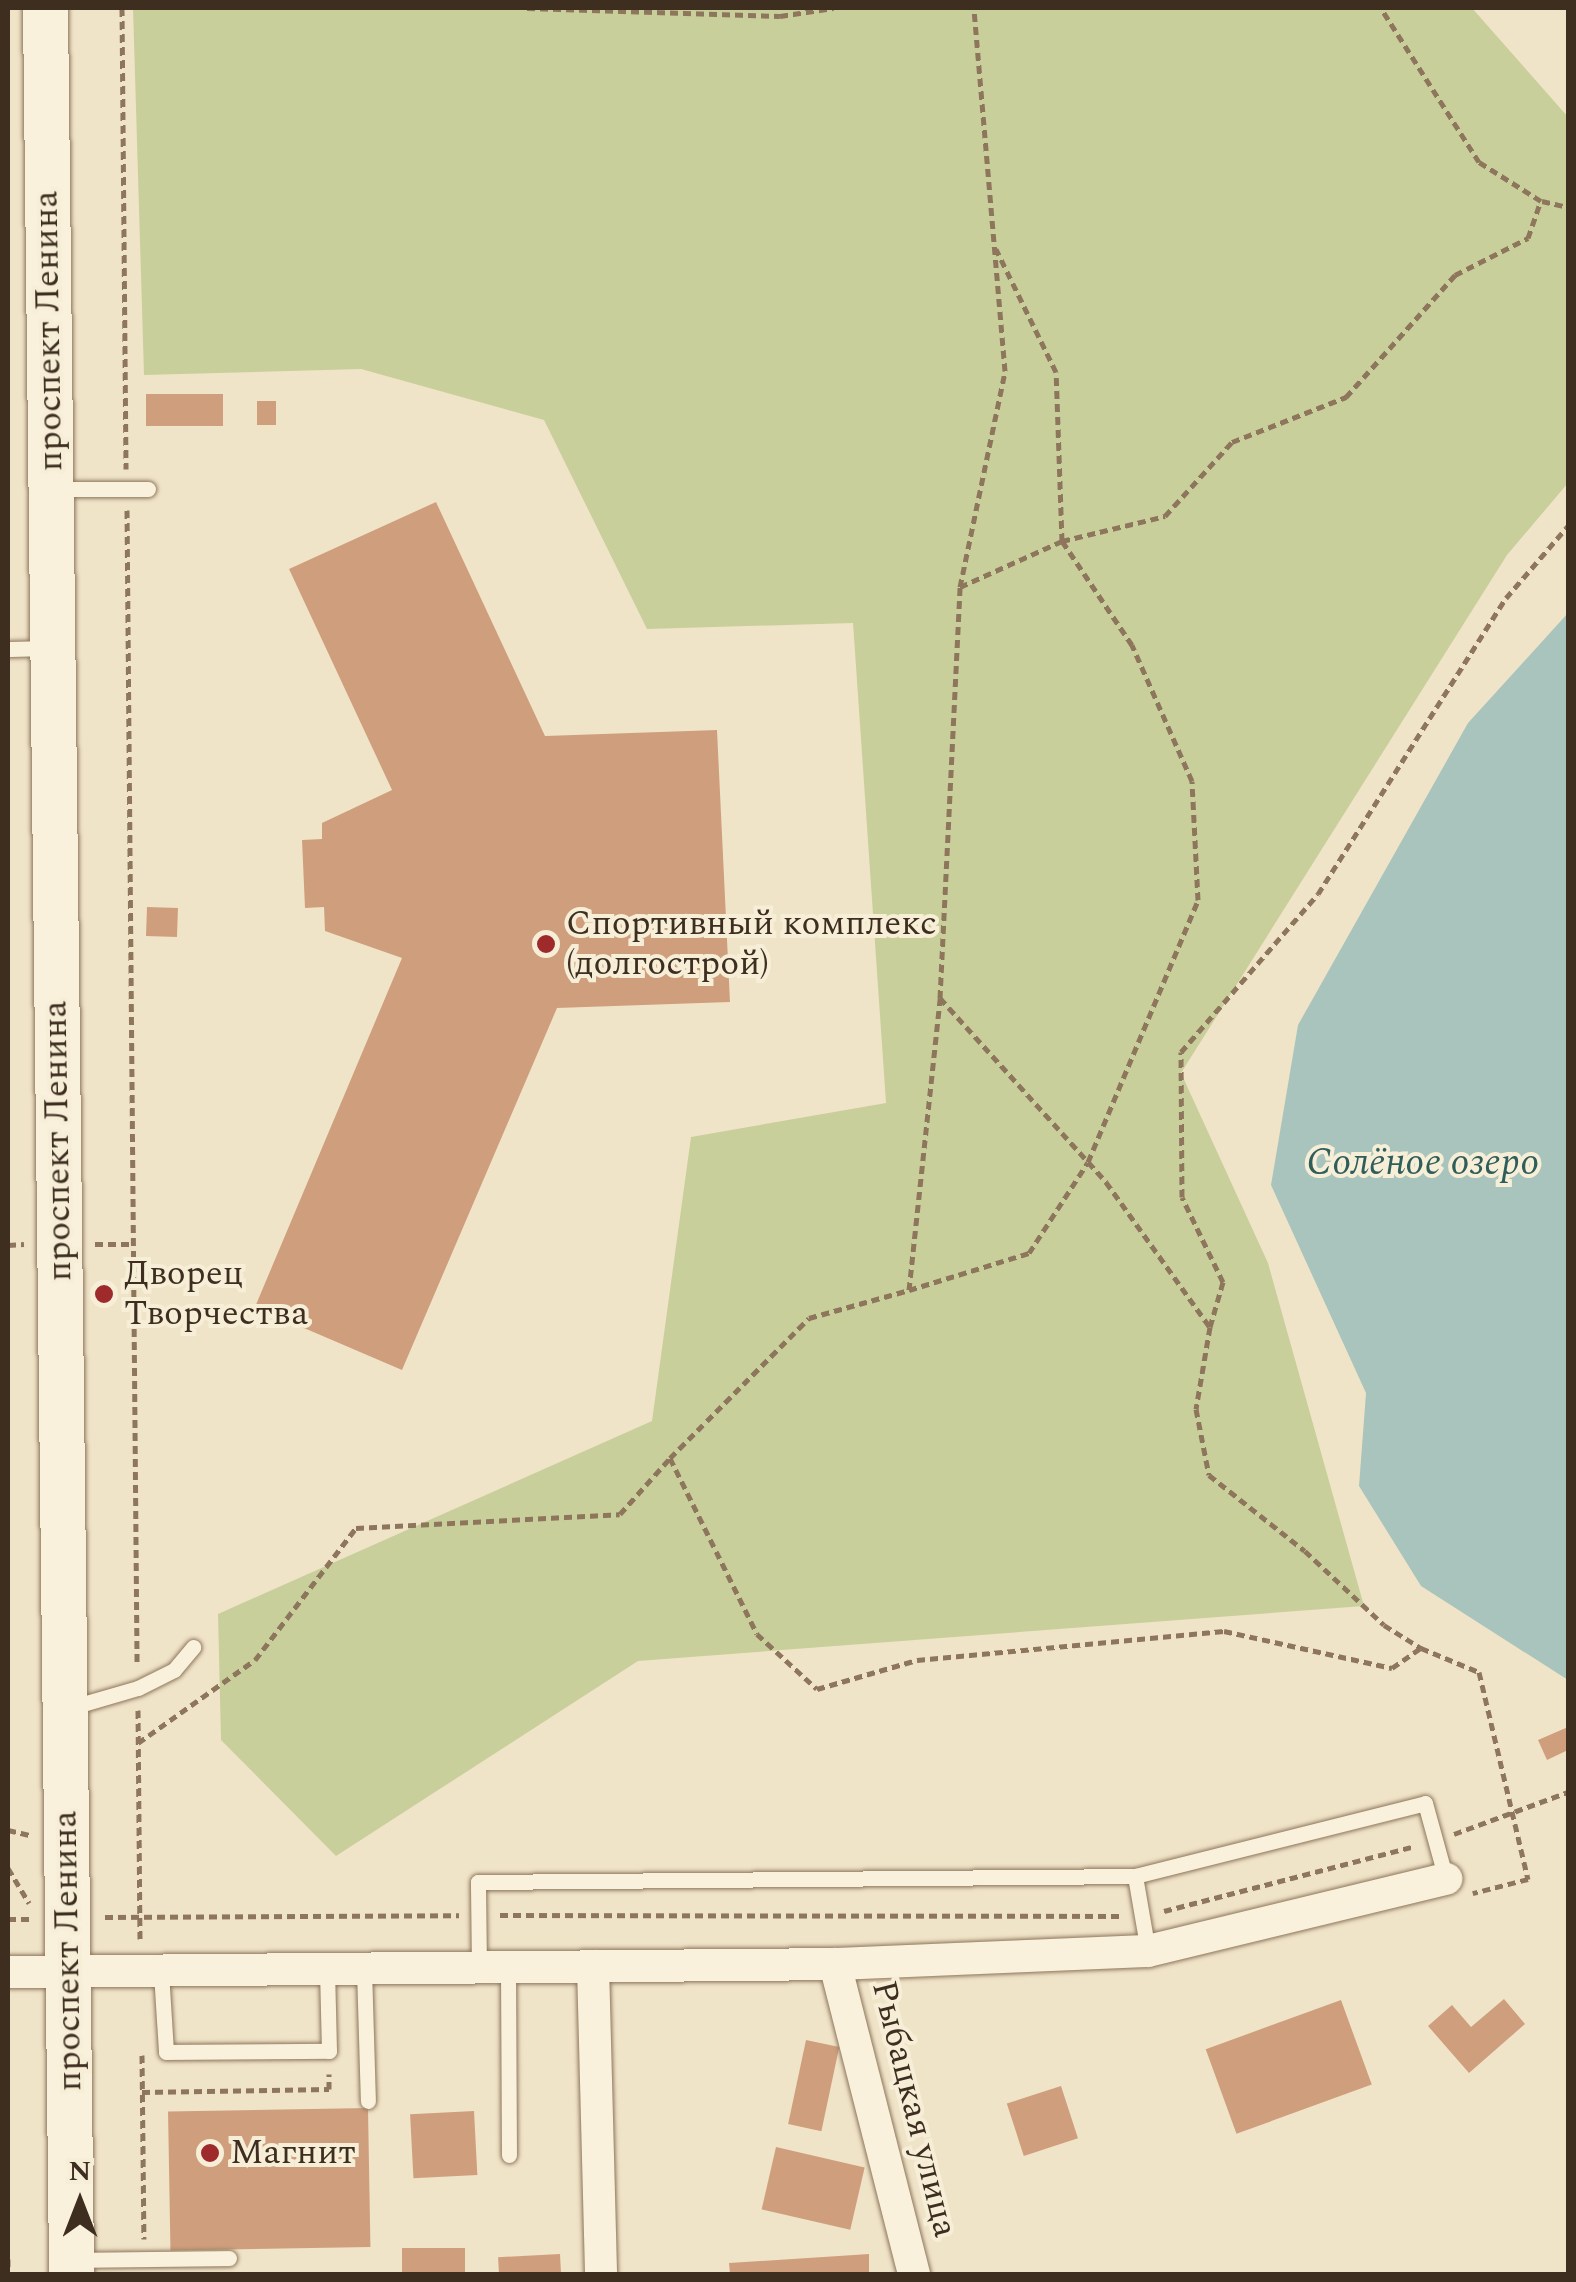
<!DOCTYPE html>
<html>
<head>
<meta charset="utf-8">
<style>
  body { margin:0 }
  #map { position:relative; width:1576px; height:2282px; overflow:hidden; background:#f0e4c8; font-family:Spectral,serif }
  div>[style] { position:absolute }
  .green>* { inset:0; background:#c9cf9b }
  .water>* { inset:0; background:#a9c4bc }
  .building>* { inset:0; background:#cf9f7d; transform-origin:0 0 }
  .path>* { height:5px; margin-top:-2.5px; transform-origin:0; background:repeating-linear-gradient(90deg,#8d765c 0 8px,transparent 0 13px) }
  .roads { filter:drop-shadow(0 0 2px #8d765c) drop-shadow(0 0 2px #8d765c) }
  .lane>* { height:15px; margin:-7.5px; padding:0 7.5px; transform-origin:7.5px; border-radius:7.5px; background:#faf1dc }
  .street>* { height:32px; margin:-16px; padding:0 16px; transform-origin:16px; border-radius:16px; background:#faf1dc }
  .secondary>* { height:45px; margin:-22.5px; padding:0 22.5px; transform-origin:22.5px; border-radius:22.5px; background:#faf1dc }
  .dots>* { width:28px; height:28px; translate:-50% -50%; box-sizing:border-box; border:5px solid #f7eed8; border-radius:50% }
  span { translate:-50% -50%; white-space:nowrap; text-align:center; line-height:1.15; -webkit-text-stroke:8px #f7eed8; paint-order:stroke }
  .street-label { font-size:35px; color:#3d2e20 }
  .poi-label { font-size:35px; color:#3d2e20 }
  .left { translate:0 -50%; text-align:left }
  .water-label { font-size:38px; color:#2f5d5a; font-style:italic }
  .frame { position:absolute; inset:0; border:10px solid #3d2e20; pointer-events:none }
  .north { position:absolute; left:30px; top:2152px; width:100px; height:100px; -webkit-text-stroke:8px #f7eed8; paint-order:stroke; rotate:0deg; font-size:28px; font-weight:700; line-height:40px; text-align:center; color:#3d2e20 }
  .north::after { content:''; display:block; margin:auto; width:35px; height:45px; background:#3d2e20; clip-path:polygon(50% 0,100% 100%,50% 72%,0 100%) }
</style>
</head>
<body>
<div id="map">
  <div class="green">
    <i style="clip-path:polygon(133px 8px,1472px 8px,1568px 117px,1568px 483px,1507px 555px,1181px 1073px,1268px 1263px,1364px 1606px,638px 1661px,336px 1856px,221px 1740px,218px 1614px,652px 1421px,691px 1137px,886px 1103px,853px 623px,647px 629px,544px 420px,361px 369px,144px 375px)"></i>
  </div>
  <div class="water">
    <i style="clip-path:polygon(1568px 613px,1568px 1680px,1421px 1586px,1359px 1486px,1366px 1393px,1271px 1185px,1298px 1025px,1468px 723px)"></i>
  </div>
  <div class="building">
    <i style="left:146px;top:394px;width:77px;height:32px"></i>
    <i style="left:257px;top:401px;width:19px;height:24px"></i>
    <i style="clip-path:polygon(436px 502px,545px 736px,717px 730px,730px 1002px,557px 1008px,402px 1370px,255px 1307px,402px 958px,325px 931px,324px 907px,305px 908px,302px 840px,322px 839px,322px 823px,392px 790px,289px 569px)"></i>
    <i style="left:147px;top:907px;width:31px;height:29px;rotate:2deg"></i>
    <i style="clip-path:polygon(1568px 1727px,1568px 1750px,1547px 1760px,1538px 1740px)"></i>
    <i style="clip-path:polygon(1504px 1999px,1525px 2024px,1469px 2073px,1428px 2026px,1452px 2005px,1471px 2027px)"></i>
    <i style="left:1341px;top:2000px;width:90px;height:144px;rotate:70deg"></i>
    <i style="left:806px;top:2040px;width:34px;height:86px;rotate:12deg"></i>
    <i style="left:1061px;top:2086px;width:55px;height:57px;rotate:72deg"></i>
    <i style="left:368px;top:2108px;width:139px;height:200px;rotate:89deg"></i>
    <i style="left:474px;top:2111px;width:64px;height:64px;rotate:87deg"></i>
    <i style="left:776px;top:2147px;width:91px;height:64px;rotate:13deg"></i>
    <i style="left:402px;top:2248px;width:63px;height:26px"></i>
    <i style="left:560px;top:2254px;width:20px;height:62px;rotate:87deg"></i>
    <i style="clip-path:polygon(869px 2254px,869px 2274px,730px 2274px,729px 2263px)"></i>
  </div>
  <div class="path">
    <i style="left:122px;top:8px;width:461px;rotate:89.5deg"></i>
    <i style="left:527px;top:8px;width:253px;rotate:1.8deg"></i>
    <i style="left:780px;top:16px;width:54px;rotate:-8.6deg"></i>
    <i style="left:1542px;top:201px;width:27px;rotate:13deg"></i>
    <i style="left:127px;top:510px;width:1154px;rotate:89.5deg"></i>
    <i style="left:960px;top:587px;width:112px;rotate:-24.3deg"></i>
    <i style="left:1062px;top:541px;width:106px;rotate:-13.6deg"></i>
    <i style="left:1165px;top:516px;width:100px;rotate:-47.8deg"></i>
    <i style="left:1232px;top:442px;width:123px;rotate:-21.5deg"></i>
    <i style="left:1346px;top:397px;width:164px;rotate:-48.2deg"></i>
    <i style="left:1455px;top:275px;width:82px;rotate:-26.9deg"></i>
    <i style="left:1528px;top:238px;width:39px;rotate:-71deg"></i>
    <i style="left:1541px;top:201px;width:73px;rotate:-147.8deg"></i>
    <i style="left:1479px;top:162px;width:183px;rotate:-122.5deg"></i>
    <i style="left:940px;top:998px;width:248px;rotate:47.9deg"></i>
    <i style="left:1106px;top:1182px;width:178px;rotate:54.4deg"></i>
    <i style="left:1210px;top:1327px;width:83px;rotate:99.7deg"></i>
    <i style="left:1196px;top:1409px;width:67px;rotate:78.9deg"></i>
    <i style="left:1209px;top:1475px;width:122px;rotate:38.4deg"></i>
    <i style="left:1305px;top:1551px;width:108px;rotate:43.1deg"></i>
    <i style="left:1384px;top:1625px;width:44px;rotate:31.9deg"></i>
    <i style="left:1421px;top:1648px;width:63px;rotate:22.5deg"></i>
    <i style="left:1479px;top:1672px;width:213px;rotate:76.7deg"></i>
    <i style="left:1528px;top:1879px;width:57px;rotate:165.7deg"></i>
    <i style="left:95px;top:1244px;width:38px"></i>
    <i style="left:8px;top:1245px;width:16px;rotate:-4deg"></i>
    <i style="left:909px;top:1290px;width:126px;rotate:-17.1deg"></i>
    <i style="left:1029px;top:1253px;width:108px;rotate:-57deg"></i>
    <i style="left:1088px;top:1162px;width:284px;rotate:-67.2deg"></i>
    <i style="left:1198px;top:900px;width:119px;rotate:-92.9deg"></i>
    <i style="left:1192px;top:781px;width:149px;rotate:-113.8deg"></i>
    <i style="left:1132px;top:645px;width:125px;rotate:-123.9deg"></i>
    <i style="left:1062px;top:541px;width:169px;rotate:-92deg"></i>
    <i style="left:1056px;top:372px;width:137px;rotate:-116deg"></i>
    <i style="left:1210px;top:1327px;width:47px;rotate:-73.9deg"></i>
    <i style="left:1223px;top:1282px;width:94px;rotate:-115.8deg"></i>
    <i style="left:1182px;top:1197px;width:145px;rotate:-90.4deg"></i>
    <i style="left:1181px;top:1052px;width:209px;rotate:-49.1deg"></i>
    <i style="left:1318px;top:894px;width:351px;rotate:-57.6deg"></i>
    <i style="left:1506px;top:598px;width:95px;rotate:-49.3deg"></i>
    <i style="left:670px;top:1458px;width:197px;rotate:-45.2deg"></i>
    <i style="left:809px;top:1318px;width:104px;rotate:-15.6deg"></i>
    <i style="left:909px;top:1290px;width:294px;rotate:-83.9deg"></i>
    <i style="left:940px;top:998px;width:411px;rotate:-87.2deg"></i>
    <i style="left:960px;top:587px;width:221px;rotate:-78.2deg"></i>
    <i style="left:1005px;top:371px;width:364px;rotate:-94.9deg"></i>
    <i style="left:138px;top:1710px;width:229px;rotate:89.5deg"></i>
    <i style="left:138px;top:1743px;width:143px;rotate:-35.4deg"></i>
    <i style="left:255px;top:1660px;width:166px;rotate:-52.6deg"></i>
    <i style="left:356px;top:1528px;width:264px;rotate:-3deg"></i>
    <i style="left:620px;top:1514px;width:75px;rotate:-48.2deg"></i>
    <i style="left:670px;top:1458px;width:196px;rotate:63.7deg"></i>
    <i style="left:757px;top:1634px;width:81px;rotate:42.5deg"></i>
    <i style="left:817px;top:1689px;width:104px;rotate:-16.2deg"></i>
    <i style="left:917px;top:1660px;width:308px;rotate:-5.4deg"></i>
    <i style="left:1224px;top:1631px;width:172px;rotate:12.4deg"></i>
    <i style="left:1392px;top:1668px;width:35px;rotate:-35deg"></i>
    <i style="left:8px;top:1830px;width:22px;rotate:13deg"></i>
    <i style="left:1454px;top:1834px;width:121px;rotate:-20.2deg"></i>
    <i style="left:8px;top:1868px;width:41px;rotate:59deg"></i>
    <i style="left:1164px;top:1911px;width:259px;rotate:-14.5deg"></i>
    <i style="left:500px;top:1915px;width:619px;rotate:0.09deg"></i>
    <i style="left:105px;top:1917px;width:354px;rotate:-0.3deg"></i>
    <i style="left:8px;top:1919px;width:23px"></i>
    <i style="left:142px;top:2055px;width:184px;rotate:89.4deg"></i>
    <i style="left:142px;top:2092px;width:187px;rotate:-0.9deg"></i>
    <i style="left:329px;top:2089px;width:15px;rotate:-90deg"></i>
    <i style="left:8px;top:2259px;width:15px;rotate:90deg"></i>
  </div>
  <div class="roads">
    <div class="lane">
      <i style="left:52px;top:489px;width:96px"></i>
      <i style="left:8px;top:649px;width:41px;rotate:-1.4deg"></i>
      <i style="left:69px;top:1708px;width:72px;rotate:-16.2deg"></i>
      <i style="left:138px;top:1688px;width:40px;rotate:-26.6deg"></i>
      <i style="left:174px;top:1670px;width:30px;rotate:-50deg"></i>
      <i style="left:1135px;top:1876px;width:76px;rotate:80.2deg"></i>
      <i style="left:479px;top:1968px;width:86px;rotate:-90.7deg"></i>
      <i style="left:478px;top:1882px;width:657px;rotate:-0.52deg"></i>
      <i style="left:1135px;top:1876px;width:299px;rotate:-14.1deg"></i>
      <i style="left:1425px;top:1803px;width:79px;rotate:74.6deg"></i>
      <i style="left:508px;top:1968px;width:187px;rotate:89.7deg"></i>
      <i style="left:364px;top:1969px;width:132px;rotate:88.3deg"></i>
      <i style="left:161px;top:1972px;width:80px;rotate:86.4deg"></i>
      <i style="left:166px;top:2052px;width:163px;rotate:-0.4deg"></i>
      <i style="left:329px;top:2051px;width:81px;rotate:-91.4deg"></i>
      <i style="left:75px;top:2260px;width:154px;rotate:-0.7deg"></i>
    </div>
    <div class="street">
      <i style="left:835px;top:1964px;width:320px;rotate:75.7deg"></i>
      <i style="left:593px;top:1966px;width:308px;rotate:88.5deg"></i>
      <i style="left:8px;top:1972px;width:827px;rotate:-0.55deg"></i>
      <i style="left:835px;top:1964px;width:313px;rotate:-2.4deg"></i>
      <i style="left:1148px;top:1951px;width:307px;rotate:-13.6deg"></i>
    </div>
    <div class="secondary">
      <i style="left:45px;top:8px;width:2266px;rotate:89.34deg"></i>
    </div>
  </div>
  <div class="dots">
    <i style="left:546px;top:944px;background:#9e2a2b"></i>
    <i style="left:104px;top:1294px;background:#9e2a2b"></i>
    <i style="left:210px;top:2153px;background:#9e2a2b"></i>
  </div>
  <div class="street-label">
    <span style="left:49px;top:331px;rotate:-91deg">проспект Ленина</span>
    <span style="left:58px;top:1141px;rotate:-91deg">проспект Ленина</span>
    <span style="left:68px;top:1951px;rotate:-91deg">проспект Ленина</span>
    <span style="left:914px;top:2109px;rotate:76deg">Рыбацкая улица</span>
  </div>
  <div class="poi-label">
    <span class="left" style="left:566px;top:944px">Спортивный комплекс<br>(долгострой)</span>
    <span class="left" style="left:124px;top:1294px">Дворец<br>Творчества</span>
    <span class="left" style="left:230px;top:2153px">Магнит</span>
  </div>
  <div class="water-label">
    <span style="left:1423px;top:1164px">Солёное озеро</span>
  </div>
  <div class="frame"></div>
  <div class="north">N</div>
</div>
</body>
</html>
